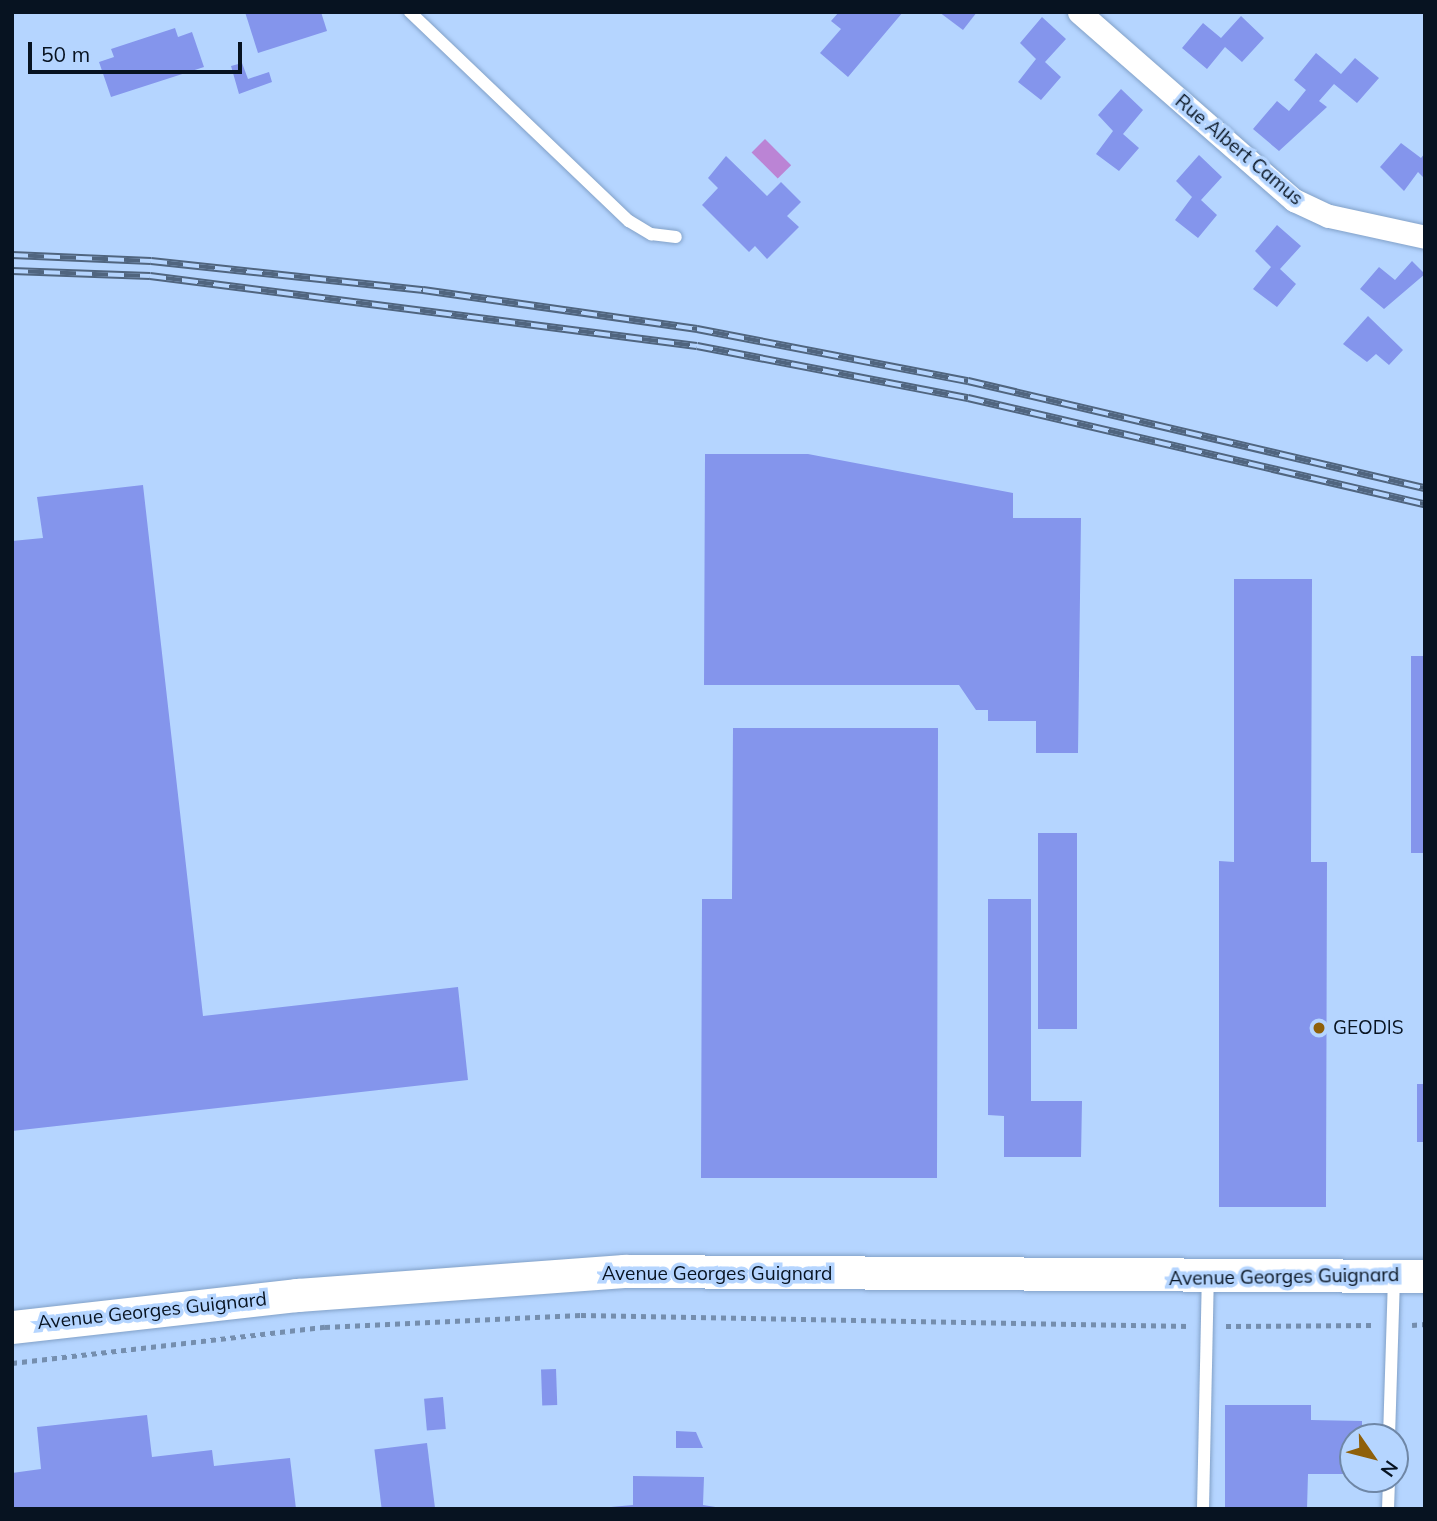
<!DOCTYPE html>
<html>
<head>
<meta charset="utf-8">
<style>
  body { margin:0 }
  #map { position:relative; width:1437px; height:1521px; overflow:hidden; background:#b5d5ff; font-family:Mulish,sans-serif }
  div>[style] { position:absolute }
  .water>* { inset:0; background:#bb84d5; transform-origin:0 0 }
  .building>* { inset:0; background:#8495ec; transform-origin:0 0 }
  .path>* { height:4.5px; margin-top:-2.25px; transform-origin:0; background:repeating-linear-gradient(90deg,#758eae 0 5px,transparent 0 10px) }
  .roads { filter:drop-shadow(0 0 2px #82a1c8) drop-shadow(0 0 2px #82a1c8) }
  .lane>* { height:12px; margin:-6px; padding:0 6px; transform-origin:6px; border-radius:6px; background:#fff }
  .street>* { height:23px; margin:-11.5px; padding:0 11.5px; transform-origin:11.5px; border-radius:11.5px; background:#fff }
  .secondary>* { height:33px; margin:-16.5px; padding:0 16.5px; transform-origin:16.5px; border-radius:16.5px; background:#fff }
  .rail>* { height:8px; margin-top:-4px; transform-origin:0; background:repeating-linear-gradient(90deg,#b5d5ff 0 16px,#50657f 0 32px); box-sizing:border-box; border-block:2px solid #50657f }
  .dots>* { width:19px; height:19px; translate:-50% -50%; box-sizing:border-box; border:4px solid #b5d5ff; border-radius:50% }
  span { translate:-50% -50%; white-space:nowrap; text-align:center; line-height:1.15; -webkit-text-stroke:7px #b5d5ff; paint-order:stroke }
  .street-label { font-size:19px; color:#071321 }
  .poi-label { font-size:19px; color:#071321 }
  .left { translate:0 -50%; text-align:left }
  .frame { position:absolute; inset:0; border:14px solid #071321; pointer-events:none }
  .north { position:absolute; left:1339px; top:1423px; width:70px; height:70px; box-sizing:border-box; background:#b5d5ff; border:2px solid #6f87a6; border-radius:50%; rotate:125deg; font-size:19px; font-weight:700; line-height:28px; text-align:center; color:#071321 }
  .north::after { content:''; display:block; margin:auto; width:24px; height:32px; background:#8f600a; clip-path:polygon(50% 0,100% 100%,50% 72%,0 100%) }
  .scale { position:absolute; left:28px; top:42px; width:214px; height:32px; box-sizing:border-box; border:4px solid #071321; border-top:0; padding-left:9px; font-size:21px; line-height:24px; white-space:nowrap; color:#071321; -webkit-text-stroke:5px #b5d5ff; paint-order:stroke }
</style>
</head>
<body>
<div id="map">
  <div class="water">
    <i style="left:765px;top:139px;width:37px;height:19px;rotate:45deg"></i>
  </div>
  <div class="building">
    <i style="clip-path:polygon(245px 12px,321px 12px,327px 31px,258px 53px)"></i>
    <i style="clip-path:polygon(839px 12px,903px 12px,848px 77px,820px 53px,841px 29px,831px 21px)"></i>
    <i style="clip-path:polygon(939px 12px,977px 12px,963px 30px)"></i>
    <i style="clip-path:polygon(1241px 16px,1264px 38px,1242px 62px,1225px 47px,1207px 69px,1182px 48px,1203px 23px,1221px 38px)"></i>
    <i style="clip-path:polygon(1042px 17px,1066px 39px,1045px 62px,1061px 77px,1041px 100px,1018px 82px,1036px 59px,1020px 43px)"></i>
    <i style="clip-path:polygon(175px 28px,178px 37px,192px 32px,204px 67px,111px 97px,99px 62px,114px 57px,111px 49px)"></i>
    <i style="clip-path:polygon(1316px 53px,1341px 74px,1355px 58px,1379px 78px,1357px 103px,1334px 84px,1319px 101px,1327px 107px,1279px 151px,1253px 129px,1277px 101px,1289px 111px,1306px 90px,1294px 80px)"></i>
    <i style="clip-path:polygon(242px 63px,248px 79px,269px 72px,272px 82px,239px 94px,231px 66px)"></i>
    <i style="clip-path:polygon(1121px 89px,1143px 110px,1123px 134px,1139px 148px,1119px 171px,1096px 154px,1113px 131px,1098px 115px)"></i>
    <i style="clip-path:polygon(1401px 143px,1421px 158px,1425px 153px,1425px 179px,1418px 172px,1404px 191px,1380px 167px)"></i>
    <i style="clip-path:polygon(1199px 155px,1222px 177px,1201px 200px,1217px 215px,1198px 238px,1175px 220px,1192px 197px,1176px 181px)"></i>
    <i style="clip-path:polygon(726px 156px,767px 196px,781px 182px,801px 202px,787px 216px,799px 227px,767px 259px,755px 246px,749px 252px,702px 205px,718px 188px,708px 178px)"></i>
    <i style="clip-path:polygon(1277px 225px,1301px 246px,1280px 269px,1296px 284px,1277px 307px,1253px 289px,1271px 267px,1255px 251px)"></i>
    <i style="clip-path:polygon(1412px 261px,1425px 274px,1384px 309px,1360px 289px,1379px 267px,1395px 280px)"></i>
    <i style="clip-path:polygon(1368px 316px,1403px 350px,1389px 365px,1376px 354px,1367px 362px,1343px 344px)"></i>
    <i style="clip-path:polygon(705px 454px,808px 454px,1013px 493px,1013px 518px,1081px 518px,1078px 753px,1036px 753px,1036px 721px,988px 721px,988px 710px,976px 710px,959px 685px,704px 685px)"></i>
    <i style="clip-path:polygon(143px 485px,203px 1016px,458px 987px,468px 1080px,12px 1131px,12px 541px,43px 538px,37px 497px)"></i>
    <i style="clip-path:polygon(1234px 579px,1312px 579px,1311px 862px,1327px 862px,1326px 1207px,1219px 1207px,1219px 861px,1234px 862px)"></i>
    <i style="left:1411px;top:656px;width:14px;height:197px"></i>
    <i style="clip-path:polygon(733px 728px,938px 728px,937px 1178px,701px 1178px,702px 899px,732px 899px)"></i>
    <i style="left:1038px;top:833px;width:39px;height:196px"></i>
    <i style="clip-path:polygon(988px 899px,1031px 899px,1031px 1101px,1082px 1101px,1081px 1157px,1004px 1157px,1004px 1116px,988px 1115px)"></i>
    <i style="left:1417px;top:1084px;width:8px;height:58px"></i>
    <i style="left:556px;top:1369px;width:36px;height:15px;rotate:88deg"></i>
    <i style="left:443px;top:1397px;width:32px;height:19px;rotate:85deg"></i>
    <i style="clip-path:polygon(1225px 1405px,1311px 1405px,1311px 1420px,1362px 1421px,1362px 1437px,1353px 1437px,1353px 1474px,1308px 1474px,1307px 1509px,1225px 1509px)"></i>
    <i style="clip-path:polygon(147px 1415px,152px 1457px,212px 1450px,214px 1466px,290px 1458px,296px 1509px,12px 1509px,12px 1473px,41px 1469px,37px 1427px)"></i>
    <i style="clip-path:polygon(676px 1431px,696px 1432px,703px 1448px,676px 1448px)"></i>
    <i style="left:427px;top:1443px;width:66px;height:53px;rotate:83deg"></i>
    <i style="clip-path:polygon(633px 1476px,704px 1477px,703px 1505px,728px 1509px,589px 1509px,633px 1505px)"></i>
  </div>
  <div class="path">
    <i style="left:1412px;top:1325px;width:13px;rotate:-4deg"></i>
    <i style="left:1226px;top:1326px;width:149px;rotate:-0.4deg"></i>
    <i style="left:12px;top:1363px;width:315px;rotate:-6.6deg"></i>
    <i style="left:325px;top:1327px;width:256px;rotate:-2.7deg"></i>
    <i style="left:581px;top:1315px;width:608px;rotate:1.04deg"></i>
  </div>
  <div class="roads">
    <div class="lane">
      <i style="left:410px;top:12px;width:303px;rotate:43.7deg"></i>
      <i style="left:629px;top:221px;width:26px;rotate:31deg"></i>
      <i style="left:651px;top:234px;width:25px;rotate:7deg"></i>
      <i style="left:1389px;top:1437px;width:161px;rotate:-88.2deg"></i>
      <i style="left:1203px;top:1509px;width:230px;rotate:-88.8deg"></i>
      <i style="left:1388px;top:1509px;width:30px;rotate:-88deg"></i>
    </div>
    <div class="street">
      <i style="left:1079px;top:12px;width:286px;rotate:41.2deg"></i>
      <i style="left:1294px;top:200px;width:38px;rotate:25deg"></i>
      <i style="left:1329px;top:216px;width:98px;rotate:12.3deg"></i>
    </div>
    <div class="secondary">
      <i style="left:12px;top:1327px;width:287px;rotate:-6.4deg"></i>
      <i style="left:297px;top:1295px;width:328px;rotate:-4.2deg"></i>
      <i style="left:624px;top:1271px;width:801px;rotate:0.36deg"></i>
    </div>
  </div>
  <div class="rail">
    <i style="left:12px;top:255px;width:139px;rotate:2.5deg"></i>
    <i style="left:151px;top:261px;width:274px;rotate:6.1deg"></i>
    <i style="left:423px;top:290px;width:277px;rotate:8.1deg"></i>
    <i style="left:697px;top:329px;width:276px;rotate:10.9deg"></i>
    <i style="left:968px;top:381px;width:469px;rotate:13.2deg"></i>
    <i style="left:12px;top:271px;width:138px;rotate:2.1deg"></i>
    <i style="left:150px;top:276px;width:551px;rotate:7.29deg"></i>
    <i style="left:697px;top:346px;width:276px;rotate:10.9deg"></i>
    <i style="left:968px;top:398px;width:469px;rotate:13.1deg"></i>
  </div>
  <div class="dots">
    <i style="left:1319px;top:1028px;background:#8f600a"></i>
  </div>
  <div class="street-label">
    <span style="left:1239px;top:150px;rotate:40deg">Rue Albert Camus</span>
    <span style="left:717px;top:1274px">Avenue Georges Guignard</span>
    <span style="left:1284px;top:1277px;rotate:-1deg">Avenue Georges Guignard</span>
    <span style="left:152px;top:1311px;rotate:-6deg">Avenue Georges Guignard</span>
  </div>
  <div class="poi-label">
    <span class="left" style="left:1333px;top:1028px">GEODIS</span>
  </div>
  <div class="frame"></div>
  <div class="north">N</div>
  <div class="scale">50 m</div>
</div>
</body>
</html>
